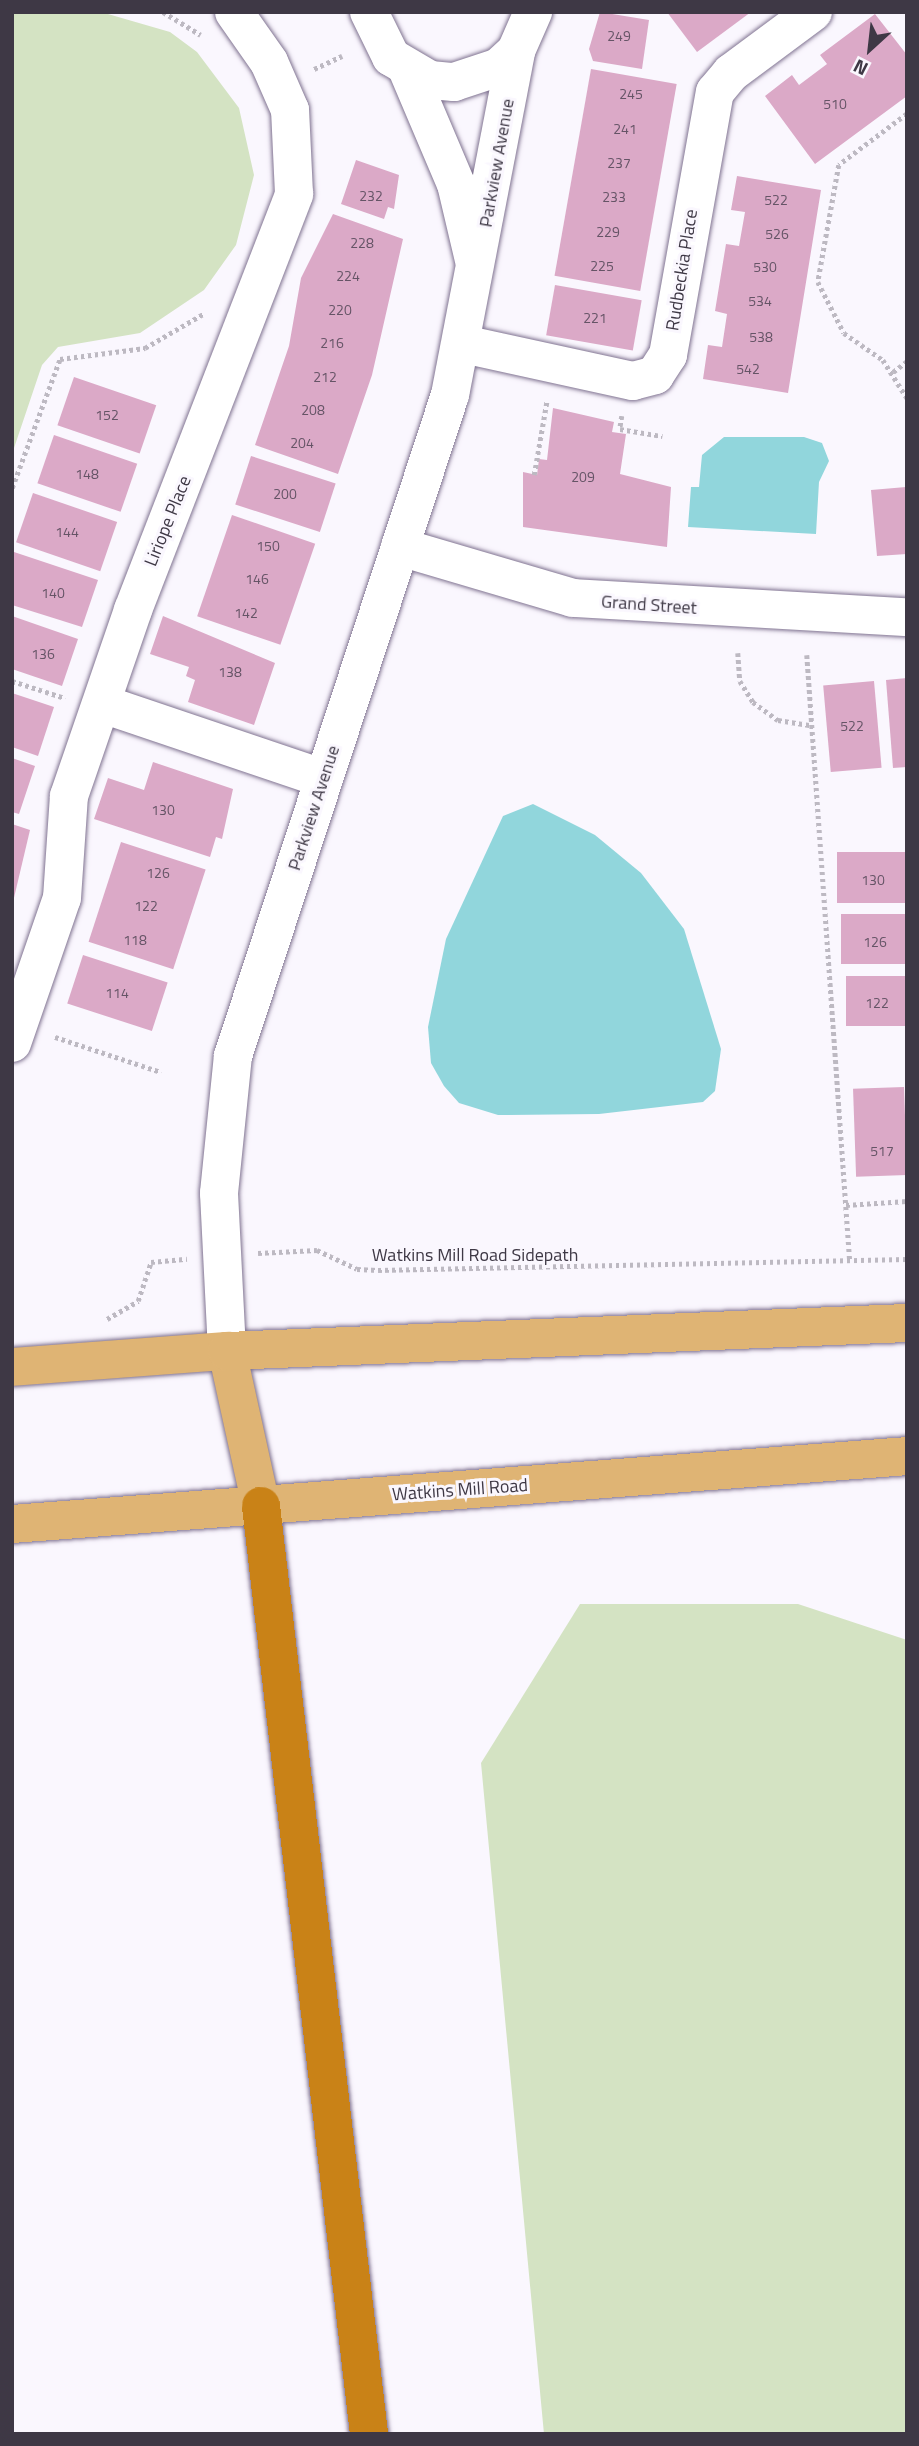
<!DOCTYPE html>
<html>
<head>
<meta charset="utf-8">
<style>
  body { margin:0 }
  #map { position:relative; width:919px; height:2446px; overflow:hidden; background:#faf7fe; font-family:"Titillium Web",sans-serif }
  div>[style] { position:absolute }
  .green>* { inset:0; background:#d4e3c3 }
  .water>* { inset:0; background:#91d6dc }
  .building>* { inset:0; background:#dba9c7; transform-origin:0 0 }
  .path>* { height:4.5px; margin-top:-2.25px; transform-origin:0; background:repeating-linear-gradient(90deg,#bdb9c2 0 3.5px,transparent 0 7px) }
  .roads { filter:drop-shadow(0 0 2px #807391) drop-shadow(0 0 2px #807391) }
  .minor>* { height:38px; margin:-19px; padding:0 19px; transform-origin:19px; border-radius:19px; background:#fff }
  .major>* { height:38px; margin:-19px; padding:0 19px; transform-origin:19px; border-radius:19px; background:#dfb474 }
  .highway>* { height:38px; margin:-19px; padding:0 19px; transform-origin:19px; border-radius:19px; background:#c98217 }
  span { translate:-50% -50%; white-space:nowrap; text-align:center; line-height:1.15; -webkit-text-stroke:6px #faf7fe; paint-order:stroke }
  .number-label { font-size:14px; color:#655466 }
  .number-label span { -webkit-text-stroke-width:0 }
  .street-label { font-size:18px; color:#3e3845 }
  .frame { position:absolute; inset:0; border:14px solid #3e3845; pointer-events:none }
  .north { position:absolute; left:835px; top:14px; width:70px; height:70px; -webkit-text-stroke:5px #faf7fe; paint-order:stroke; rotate:207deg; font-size:19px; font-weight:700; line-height:28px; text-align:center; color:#3e3845 }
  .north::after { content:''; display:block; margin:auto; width:24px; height:32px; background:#3e3845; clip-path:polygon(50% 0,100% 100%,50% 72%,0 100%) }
</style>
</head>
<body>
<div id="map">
  <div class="green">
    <i style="clip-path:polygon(12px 12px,101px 12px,170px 32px,197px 52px,239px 108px,254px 175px,236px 245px,204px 290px,140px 333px,58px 347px,42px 365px,12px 454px)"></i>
    <i style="clip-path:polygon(580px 1604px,798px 1604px,907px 1640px,907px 2434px,544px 2434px,481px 1763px)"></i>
  </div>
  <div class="water">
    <i style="clip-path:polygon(724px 437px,804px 437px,822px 443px,829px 461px,819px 482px,816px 534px,688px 527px,691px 487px,699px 487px,702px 455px)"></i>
    <i style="clip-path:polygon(533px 804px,595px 835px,641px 873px,684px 929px,721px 1049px,715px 1091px,703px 1102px,599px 1114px,498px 1115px,459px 1103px,444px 1086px,431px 1063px,428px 1027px,446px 939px,503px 816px)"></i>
  </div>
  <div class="building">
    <i style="clip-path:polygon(600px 12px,649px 20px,642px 69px,593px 61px,589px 49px)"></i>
    <i style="clip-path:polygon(667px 12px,751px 12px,697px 52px)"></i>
    <i style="clip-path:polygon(875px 14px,907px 55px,907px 96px,815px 164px,765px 96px,792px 75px,799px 85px,827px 64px,820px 55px)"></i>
    <i style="left:591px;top:69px;width:87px;height:210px;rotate:10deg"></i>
    <i style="clip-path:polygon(356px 160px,399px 175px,394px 209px,388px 207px,384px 219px,341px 204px)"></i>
    <i style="clip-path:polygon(737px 176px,821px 190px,788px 393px,703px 379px,708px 345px,722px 347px,727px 314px,715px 311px,726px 244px,739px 246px,745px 212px,731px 210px)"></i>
    <i style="clip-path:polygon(333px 214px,403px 239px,372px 375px,338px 474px,255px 445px,289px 346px,301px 278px)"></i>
    <i style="left:555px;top:285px;width:88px;height:51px;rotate:10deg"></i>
    <i style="left:74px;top:377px;width:87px;height:51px;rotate:19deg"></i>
    <i style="clip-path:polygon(553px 408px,614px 422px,612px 432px,626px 434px,620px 474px,671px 487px,667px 547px,523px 527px,523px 472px,537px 475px,539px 459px,547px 460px)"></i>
    <i style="left:54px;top:435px;width:88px;height:51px;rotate:19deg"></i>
    <i style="left:251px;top:456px;width:89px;height:51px;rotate:18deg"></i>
    <i style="clip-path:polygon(906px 487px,907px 554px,877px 556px,871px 490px)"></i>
    <i style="left:33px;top:493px;width:89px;height:52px;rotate:19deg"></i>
    <i style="left:232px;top:515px;width:88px;height:107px;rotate:19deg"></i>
    <i style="clip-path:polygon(14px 552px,98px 580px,82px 627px,12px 605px)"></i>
    <i style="clip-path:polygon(12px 616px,78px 639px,62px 686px,12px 669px)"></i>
    <i style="clip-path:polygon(163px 616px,275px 663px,254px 725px,188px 702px,195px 680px,186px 676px,189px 667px,150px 654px)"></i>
    <i style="clip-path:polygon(907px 678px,907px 767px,893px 768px,886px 680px)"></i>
    <i style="left:874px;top:681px;width:87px;height:51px;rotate:85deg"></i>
    <i style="clip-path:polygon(12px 693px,54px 707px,38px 756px,12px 747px)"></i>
    <i style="clip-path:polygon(12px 758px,35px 766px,19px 814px,12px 812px)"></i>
    <i style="clip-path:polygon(153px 762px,233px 789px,222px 839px,216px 837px,210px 857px,94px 819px,108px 778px,144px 790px)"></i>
    <i style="clip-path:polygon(12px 824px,30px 830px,13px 902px,12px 902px)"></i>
    <i style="left:121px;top:842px;width:89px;height:105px;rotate:18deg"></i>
    <i style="left:907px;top:852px;width:51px;height:70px;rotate:90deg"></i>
    <i style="left:907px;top:914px;width:50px;height:66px;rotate:90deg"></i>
    <i style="left:83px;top:955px;width:89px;height:51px;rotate:18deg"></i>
    <i style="left:907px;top:976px;width:50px;height:61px;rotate:90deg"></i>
    <i style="left:904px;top:1087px;width:88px;height:51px;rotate:88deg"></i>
  </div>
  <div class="path">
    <i style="left:163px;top:12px;width:44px;rotate:31.2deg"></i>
    <i style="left:314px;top:69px;width:31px;rotate:-25deg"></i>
    <i style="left:907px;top:114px;width:85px;rotate:143.1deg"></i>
    <i style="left:839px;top:165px;width:119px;rotate:100.2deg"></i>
    <i style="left:818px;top:282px;width:57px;rotate:63deg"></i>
    <i style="left:844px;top:333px;width:47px;rotate:34.7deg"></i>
    <i style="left:883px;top:360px;width:45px;rotate:57.7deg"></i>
    <i style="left:893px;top:372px;width:18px;rotate:-38deg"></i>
    <i style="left:622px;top:416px;width:13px;rotate:99deg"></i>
    <i style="left:620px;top:429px;width:43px;rotate:9.5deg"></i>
    <i style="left:534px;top:475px;width:76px;rotate:-80.2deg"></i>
    <i style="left:12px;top:488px;width:138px;rotate:-69.6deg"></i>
    <i style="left:60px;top:359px;width:86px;rotate:-7.4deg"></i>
    <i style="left:145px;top:348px;width:69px;rotate:-30.3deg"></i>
    <i style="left:738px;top:653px;width:28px;rotate:86deg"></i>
    <i style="left:740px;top:681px;width:25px;rotate:58deg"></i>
    <i style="left:753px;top:702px;width:31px;rotate:36deg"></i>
    <i style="left:778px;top:720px;width:33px;rotate:9deg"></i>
    <i style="left:807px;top:655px;width:609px;rotate:85.95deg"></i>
    <i style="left:12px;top:681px;width:56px;rotate:17.8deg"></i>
    <i style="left:55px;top:1037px;width:112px;rotate:18.3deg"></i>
    <i style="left:846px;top:1205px;width:61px;rotate:-3.8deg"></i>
    <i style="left:258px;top:1253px;width:59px;rotate:-2.9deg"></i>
    <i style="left:317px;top:1250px;width:44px;rotate:25.4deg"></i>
    <i style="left:357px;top:1269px;width:21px;rotate:3deg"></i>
    <i style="left:378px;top:1270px;width:529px;rotate:-1.19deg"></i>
    <i style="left:107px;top:1319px;width:36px;rotate:-30deg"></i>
    <i style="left:138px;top:1301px;width:41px;rotate:-71.6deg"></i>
    <i style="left:151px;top:1262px;width:36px;rotate:-5deg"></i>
  </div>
  <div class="roads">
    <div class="minor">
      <i style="left:369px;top:12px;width:50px;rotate:63.9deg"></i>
      <i style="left:391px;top:57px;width:45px;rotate:30.5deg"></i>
      <i style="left:430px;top:80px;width:24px;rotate:5deg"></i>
      <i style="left:454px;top:82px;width:47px;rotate:-18.4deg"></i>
      <i style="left:499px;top:67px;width:23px;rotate:-43deg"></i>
      <i style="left:516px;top:51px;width:43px;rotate:-66.4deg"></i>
      <i style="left:408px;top:71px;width:123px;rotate:67deg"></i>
      <i style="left:456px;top:184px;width:78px;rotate:76.7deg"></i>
      <i style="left:463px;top:344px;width:174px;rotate:12.3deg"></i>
      <i style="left:633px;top:381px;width:23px;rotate:-15deg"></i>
      <i style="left:655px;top:375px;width:24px;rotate:-57deg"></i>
      <i style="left:668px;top:355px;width:267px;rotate:-79.9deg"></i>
      <i style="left:715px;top:92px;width:25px;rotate:-50deg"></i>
      <i style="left:731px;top:73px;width:102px;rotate:-36.6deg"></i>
      <i style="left:400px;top:547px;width:180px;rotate:16.4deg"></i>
      <i style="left:573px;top:598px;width:335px;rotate:3.3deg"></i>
      <i style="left:103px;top:704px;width:233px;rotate:18.7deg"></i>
      <i style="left:12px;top:1043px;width:153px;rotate:-71deg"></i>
      <i style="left:62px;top:898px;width:102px;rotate:-86.1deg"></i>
      <i style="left:69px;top:796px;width:197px;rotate:-71deg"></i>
      <i style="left:133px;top:610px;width:446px;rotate:-68.8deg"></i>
      <i style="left:294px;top:194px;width:84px;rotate:-92.7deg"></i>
      <i style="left:290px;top:110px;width:52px;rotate:-113.6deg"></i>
      <i style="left:269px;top:62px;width:61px;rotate:-125deg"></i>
      <i style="left:227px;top:1351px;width:158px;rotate:-92.9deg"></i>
      <i style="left:219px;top:1193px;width:138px;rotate:-84.2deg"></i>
      <i style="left:233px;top:1056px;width:696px;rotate:-71.83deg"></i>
      <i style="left:450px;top:395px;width:350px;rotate:-79.1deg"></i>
    </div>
    <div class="major">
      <i style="left:227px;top:1351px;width:159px;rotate:77.6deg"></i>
      <i style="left:12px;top:1367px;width:216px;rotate:-4.3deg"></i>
      <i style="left:227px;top:1351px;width:681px;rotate:-2.36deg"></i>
      <i style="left:12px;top:1524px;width:898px;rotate:-4.34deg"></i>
    </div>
    <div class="highway">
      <i style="left:261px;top:1506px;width:934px;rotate:83.36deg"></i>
    </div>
  </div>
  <div class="number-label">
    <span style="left:619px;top:36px">249</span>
    <span style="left:631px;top:94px">245</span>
    <span style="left:835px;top:104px">510</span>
    <span style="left:625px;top:129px">241</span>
    <span style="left:619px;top:163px">237</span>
    <span style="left:371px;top:196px">232</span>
    <span style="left:614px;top:197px">233</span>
    <span style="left:776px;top:200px">522</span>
    <span style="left:608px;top:232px">229</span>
    <span style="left:777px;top:234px">526</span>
    <span style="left:362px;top:243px">228</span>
    <span style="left:602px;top:266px">225</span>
    <span style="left:765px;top:267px">530</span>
    <span style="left:348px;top:276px">224</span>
    <span style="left:760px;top:301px">534</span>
    <span style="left:340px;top:310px">220</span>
    <span style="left:595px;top:318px">221</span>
    <span style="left:761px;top:337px">538</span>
    <span style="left:332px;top:343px">216</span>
    <span style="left:748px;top:369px">542</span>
    <span style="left:325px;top:377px">212</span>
    <span style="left:313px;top:410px">208</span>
    <span style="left:107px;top:415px">152</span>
    <span style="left:302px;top:443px">204</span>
    <span style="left:87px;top:474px">148</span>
    <span style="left:583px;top:477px">209</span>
    <span style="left:285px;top:494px">200</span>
    <span style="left:67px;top:532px">144</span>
    <span style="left:268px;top:546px">150</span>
    <span style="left:257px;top:579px">146</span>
    <span style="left:53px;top:593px">140</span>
    <span style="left:246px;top:613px">142</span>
    <span style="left:43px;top:654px">136</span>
    <span style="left:230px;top:672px">138</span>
    <span style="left:852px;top:726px">522</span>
    <span style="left:163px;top:810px">130</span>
    <span style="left:158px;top:873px">126</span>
    <span style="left:873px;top:880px">130</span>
    <span style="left:146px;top:906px">122</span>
    <span style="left:135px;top:940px">118</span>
    <span style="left:875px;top:942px">126</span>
    <span style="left:117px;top:993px">114</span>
    <span style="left:877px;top:1003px">122</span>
    <span style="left:882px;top:1151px">517</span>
  </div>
  <div class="street-label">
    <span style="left:497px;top:163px;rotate:-80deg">Parkview Avenue</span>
    <span style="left:682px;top:270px;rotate:-81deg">Rudbeckia Place</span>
    <span style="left:168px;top:521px;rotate:-68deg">Liriope Place</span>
    <span style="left:649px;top:605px;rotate:4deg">Grand Street</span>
    <span style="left:314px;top:808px;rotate:-72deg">Parkview Avenue</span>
    <span style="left:475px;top:1255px">Watkins Mill Road Sidepath</span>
    <span style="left:460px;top:1490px;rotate:-4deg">Watkins Mill Road</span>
  </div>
  <div class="frame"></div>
  <div class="north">N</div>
</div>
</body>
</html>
